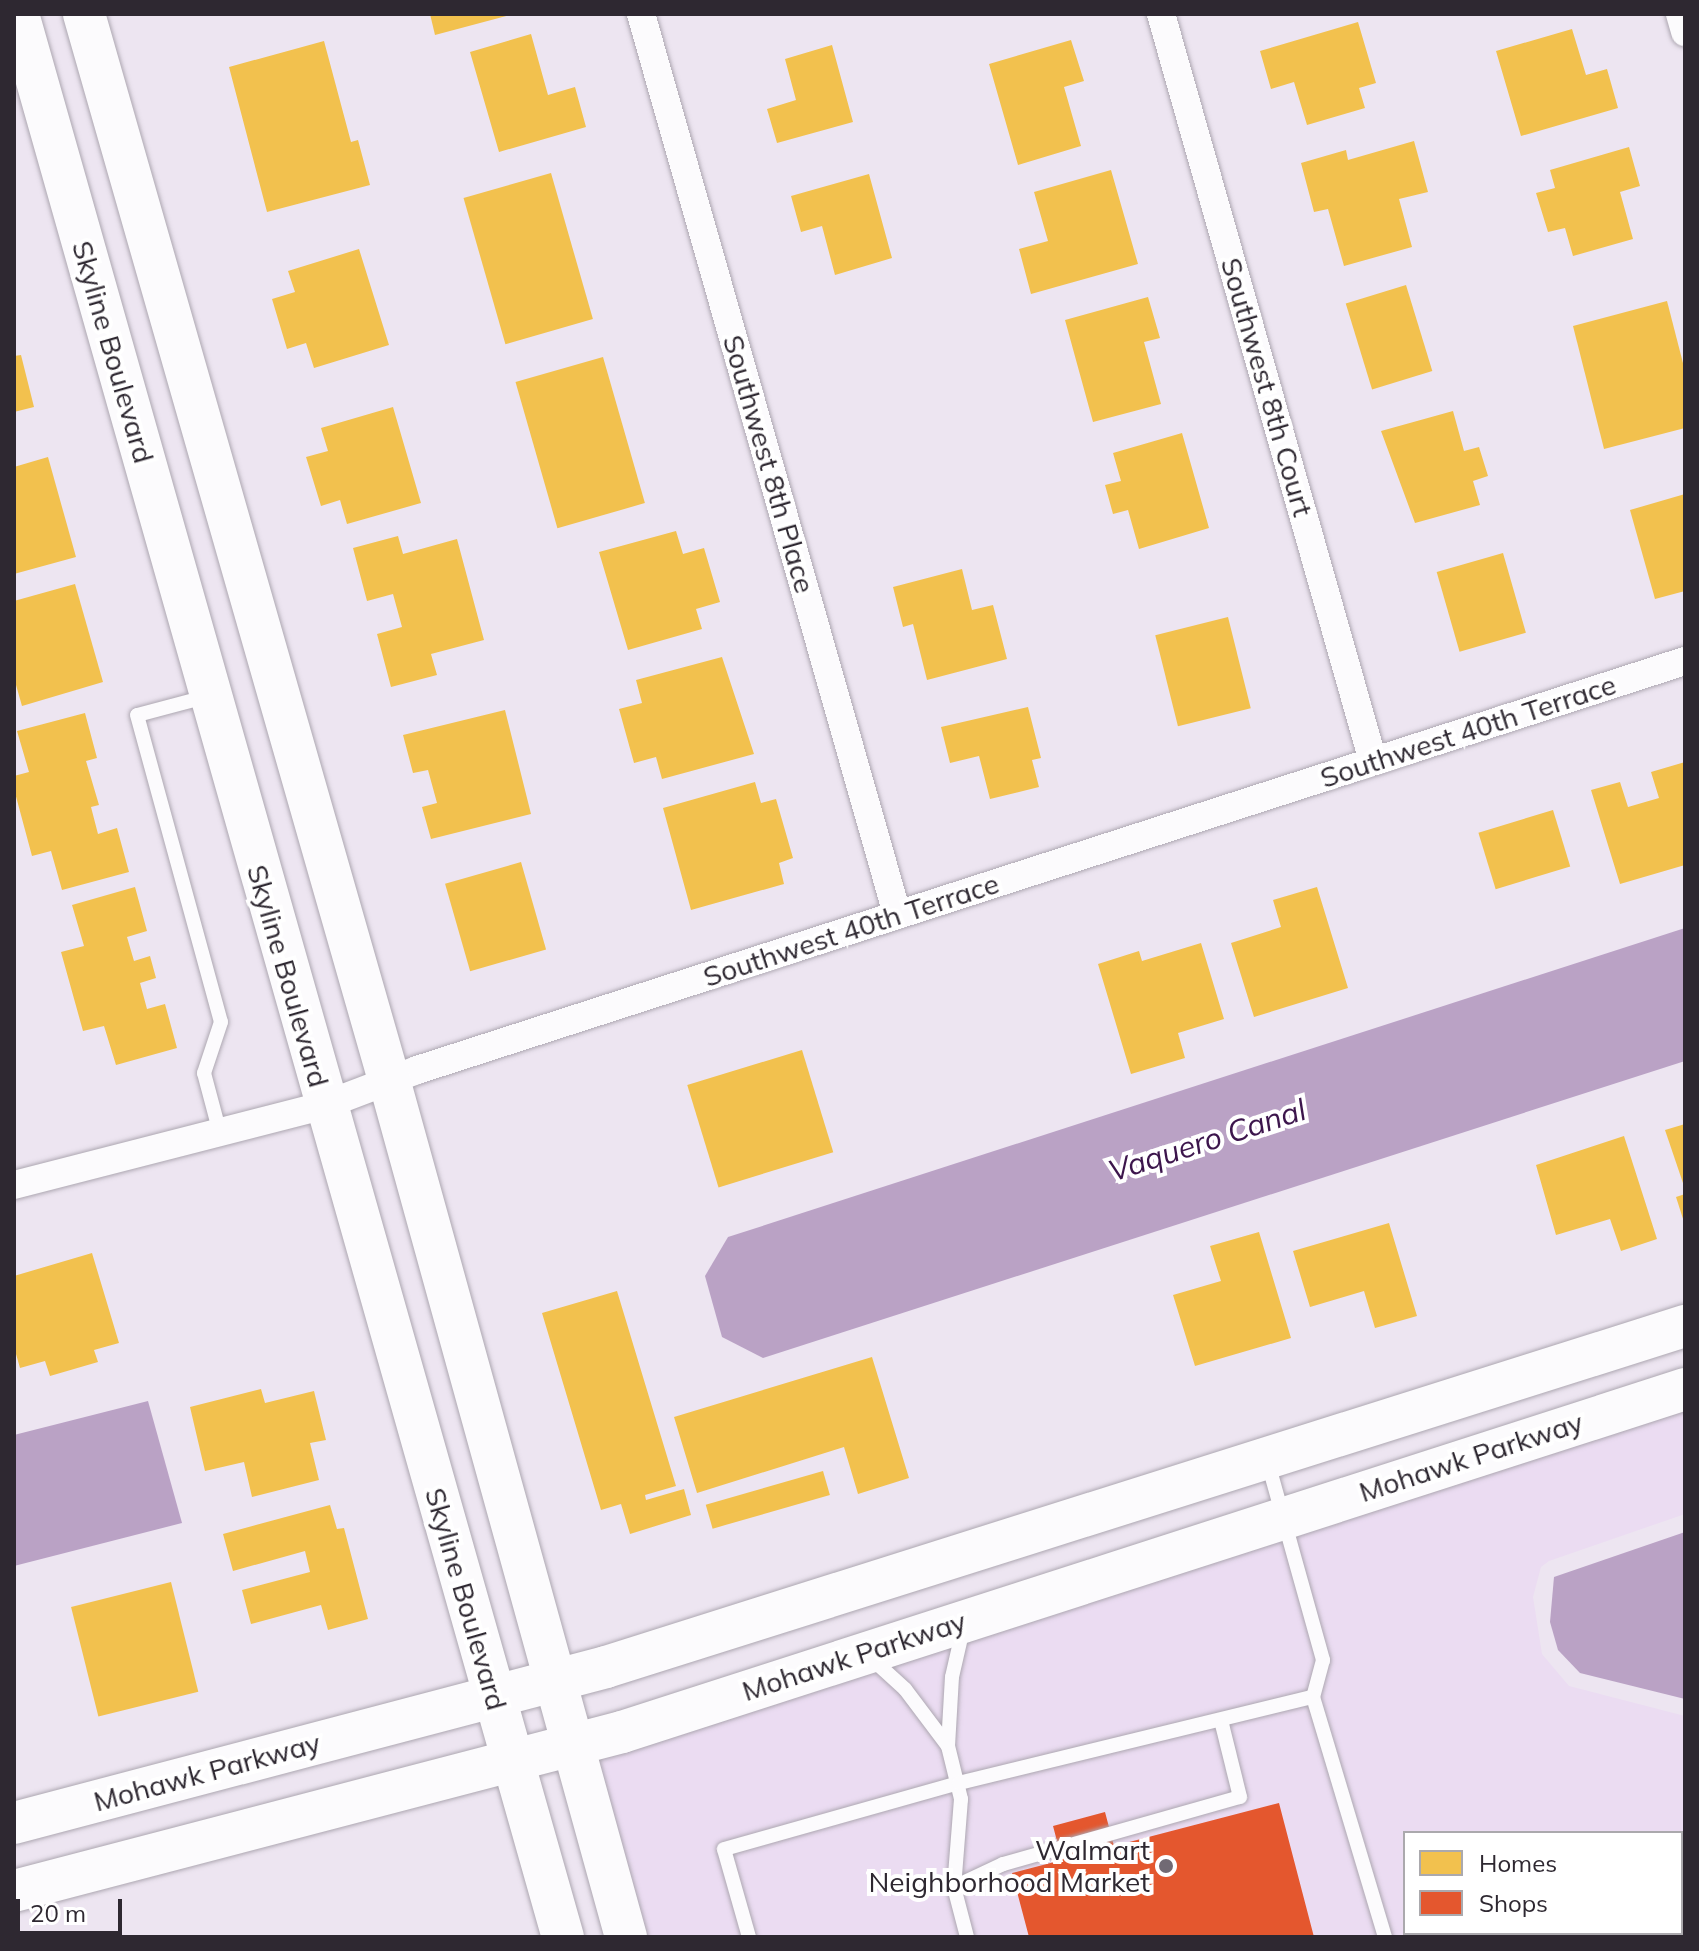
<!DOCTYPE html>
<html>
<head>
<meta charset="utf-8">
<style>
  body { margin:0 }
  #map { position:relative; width:1699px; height:1951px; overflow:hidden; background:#ede5f1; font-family:Mulish,sans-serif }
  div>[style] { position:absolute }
  .built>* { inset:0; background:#ebdcf2 }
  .water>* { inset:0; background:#baa2c5 }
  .homes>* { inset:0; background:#f2c14e; transform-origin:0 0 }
  .shops>* { inset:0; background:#e4572e }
  .roads { filter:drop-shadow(0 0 2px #ada7b1) drop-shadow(0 0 2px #ada7b1) }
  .lane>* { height:14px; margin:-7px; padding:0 7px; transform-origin:7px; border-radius:7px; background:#fcfbfd }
  .street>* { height:28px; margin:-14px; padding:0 14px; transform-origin:14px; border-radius:14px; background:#fcfbfd }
  .secondary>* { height:42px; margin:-21px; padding:0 21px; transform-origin:21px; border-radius:21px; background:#fcfbfd }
  .dots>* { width:22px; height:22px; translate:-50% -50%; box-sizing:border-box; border:4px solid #fff; border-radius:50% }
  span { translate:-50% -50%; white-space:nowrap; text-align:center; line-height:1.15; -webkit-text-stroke:8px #fff; paint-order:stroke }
  .street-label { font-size:28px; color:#2e2831 }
  .poi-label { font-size:28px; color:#2e2831 }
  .right { translate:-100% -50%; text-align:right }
  .water-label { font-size:30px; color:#3c154c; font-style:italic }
  .frame { position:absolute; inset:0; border:16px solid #2e2831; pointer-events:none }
  .legend { position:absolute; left:1403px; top:1831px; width:280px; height:104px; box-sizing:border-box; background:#fff; border:2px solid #aba9ad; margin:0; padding:10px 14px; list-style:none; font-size:24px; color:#2e2831 }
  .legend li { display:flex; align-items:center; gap:16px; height:40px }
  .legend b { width:40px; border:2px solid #aba9ad }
  .scale { position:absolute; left:16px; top:1899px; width:106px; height:36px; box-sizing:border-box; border:4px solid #2e2831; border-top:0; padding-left:10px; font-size:24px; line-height:28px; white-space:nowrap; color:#2e2831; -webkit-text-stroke:6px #fff; paint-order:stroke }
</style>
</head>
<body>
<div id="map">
  <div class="built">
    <i style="clip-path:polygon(1685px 1410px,1685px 1514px,1549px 1561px,1541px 1567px,1533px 1597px,1542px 1654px,1569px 1686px,1685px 1716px,1685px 1917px,1681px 1918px,1681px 1833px,1405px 1833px,1405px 1933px,1671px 1937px,646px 1937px,598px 1760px)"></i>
  </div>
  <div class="water">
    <i style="clip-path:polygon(1685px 928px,1685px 1061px,763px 1358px,722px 1337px,705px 1276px,728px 1237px)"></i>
    <i style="clip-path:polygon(148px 1401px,182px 1523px,14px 1566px,14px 1435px)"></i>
    <i style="clip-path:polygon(1685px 1532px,1685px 1699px,1580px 1673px,1558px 1650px,1550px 1622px,1554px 1577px)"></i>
  </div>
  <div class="homes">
    <i style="clip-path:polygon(430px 14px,510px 14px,510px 15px,435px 35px)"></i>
    <i style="clip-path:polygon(1358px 22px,1376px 83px,1359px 88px,1365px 108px,1307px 125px,1294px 82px,1271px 89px,1260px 51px)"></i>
    <i style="clip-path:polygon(1572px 29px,1586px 75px,1607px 69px,1618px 108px,1521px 136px,1496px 51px)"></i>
    <i style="clip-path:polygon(531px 34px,548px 95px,575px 87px,586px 127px,499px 152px,470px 52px)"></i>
    <i style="clip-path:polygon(1071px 40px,1084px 81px,1064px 87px,1081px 146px,1018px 165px,989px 64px)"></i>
    <i style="clip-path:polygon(324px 41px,351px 142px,358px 140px,370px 185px,267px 212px,229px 67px)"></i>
    <i style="clip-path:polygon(832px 45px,853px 122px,777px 143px,767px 109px,796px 100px,785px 59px)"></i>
    <i style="clip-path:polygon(1414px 141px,1428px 192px,1399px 199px,1412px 247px,1344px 266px,1328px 209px,1314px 212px,1301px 163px,1346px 150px,1348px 160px)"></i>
    <i style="clip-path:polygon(1629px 147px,1640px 186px,1620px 192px,1633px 239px,1573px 256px,1565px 228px,1548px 232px,1536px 193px,1555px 188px,1550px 170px)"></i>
    <i style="clip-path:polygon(1111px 170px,1138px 264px,1031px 294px,1019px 249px,1048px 241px,1034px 192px)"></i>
    <i style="left:551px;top:173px;width:152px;height:91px;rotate:74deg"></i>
    <i style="clip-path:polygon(869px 174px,892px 258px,835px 275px,822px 226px,801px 232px,791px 196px)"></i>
    <i style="clip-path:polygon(359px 249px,389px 345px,314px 368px,306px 343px,287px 349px,272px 299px,295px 292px,288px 271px)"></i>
    <i style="left:1406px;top:285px;width:90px;height:63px;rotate:73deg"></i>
    <i style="clip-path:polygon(1148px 297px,1160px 338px,1144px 342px,1161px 404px,1093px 422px,1065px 320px)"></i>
    <i style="clip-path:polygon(1667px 301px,1684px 367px,1685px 428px,1604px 449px,1573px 326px)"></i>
    <i style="clip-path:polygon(21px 355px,34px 407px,14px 412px,14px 356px)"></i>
    <i style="left:603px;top:357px;width:152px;height:91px;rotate:74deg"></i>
    <i style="clip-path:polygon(393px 407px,421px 503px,347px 524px,340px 500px,321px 506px,306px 457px,328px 451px,321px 428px)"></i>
    <i style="clip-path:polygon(1453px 411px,1464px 451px,1479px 447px,1488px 476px,1473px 481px,1480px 505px,1415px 523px,1381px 431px)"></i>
    <i style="clip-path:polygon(1182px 433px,1209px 528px,1139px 549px,1128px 510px,1113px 514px,1105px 485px,1121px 481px,1113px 453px)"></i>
    <i style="clip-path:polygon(48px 457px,76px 557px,14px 574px,14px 467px)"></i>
    <i style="clip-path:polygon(1685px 494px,1685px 591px,1655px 599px,1630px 510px)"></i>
    <i style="clip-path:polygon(676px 531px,683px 554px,704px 548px,720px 602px,696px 609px,702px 629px,628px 650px,599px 552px)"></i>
    <i style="clip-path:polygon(398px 536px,403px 554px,457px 539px,484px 640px,431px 654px,437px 675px,391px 687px,377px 634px,402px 627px,393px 594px,367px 601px,353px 548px)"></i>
    <i style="left:1503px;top:553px;width:83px;height:69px;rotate:74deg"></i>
    <i style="clip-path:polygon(962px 569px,972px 610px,993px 605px,1007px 659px,927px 680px,913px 624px,903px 627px,893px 587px)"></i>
    <i style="clip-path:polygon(75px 584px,103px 682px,22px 706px,14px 678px,14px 601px)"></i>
    <i style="left:1228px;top:617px;width:94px;height:75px;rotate:76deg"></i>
    <i style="clip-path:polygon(722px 657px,754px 754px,662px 779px,656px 757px,634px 763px,619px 709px,642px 703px,636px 680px)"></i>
    <i style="clip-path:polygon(1028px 707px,1041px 758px,1032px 760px,1039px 787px,990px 799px,979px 756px,950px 763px,941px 727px)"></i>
    <i style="clip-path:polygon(505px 710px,531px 814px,431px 839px,422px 807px,437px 803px,428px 770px,413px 773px,403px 735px)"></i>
    <i style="clip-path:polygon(85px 713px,97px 758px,86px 761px,99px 805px,91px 807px,98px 834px,117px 828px,129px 872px,62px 890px,51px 851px,32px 856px,14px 789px,14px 776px,29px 772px,17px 731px)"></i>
    <i style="clip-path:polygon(1685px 762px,1685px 865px,1620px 884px,1591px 790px,1620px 782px,1628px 807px,1659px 798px,1651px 772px)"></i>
    <i style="clip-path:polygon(755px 782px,761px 803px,776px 799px,793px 858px,779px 863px,784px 884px,691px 910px,663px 808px)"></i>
    <i style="left:1553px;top:810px;width:59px;height:78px;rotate:73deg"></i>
    <i style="left:521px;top:862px;width:91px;height:79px;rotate:74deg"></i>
    <i style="clip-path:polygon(135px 887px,147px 931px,127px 937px,134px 961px,150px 956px,156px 978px,140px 983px,147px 1009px,165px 1004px,177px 1048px,116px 1065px,104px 1026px,83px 1031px,61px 952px,84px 946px,72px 905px)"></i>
    <i style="clip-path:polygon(1317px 887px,1348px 988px,1254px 1017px,1231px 943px,1281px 927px,1273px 900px)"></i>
    <i style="clip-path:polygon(1201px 943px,1224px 1019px,1178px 1033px,1185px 1058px,1131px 1074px,1098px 964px,1139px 951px,1142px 961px)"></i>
    <i style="left:802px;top:1050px;width:107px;height:120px;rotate:73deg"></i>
    <i style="clip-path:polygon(1685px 1124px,1685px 1186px,1684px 1186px,1665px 1130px)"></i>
    <i style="clip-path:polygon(1624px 1136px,1657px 1239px,1621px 1251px,1610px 1219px,1556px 1235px,1536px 1165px)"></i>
    <i style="clip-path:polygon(1685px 1194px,1685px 1222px,1684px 1222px,1676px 1197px)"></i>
    <i style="clip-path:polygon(1389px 1223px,1417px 1316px,1375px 1328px,1364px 1291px,1310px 1307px,1293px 1251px)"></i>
    <i style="clip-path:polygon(1259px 1232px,1291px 1338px,1195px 1366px,1173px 1295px,1221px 1281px,1210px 1246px)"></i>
    <i style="clip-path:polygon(92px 1253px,119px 1343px,94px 1350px,98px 1362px,50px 1376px,45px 1361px,20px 1368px,14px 1347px,14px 1276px)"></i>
    <i style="clip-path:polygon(617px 1291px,676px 1486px,645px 1495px,646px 1500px,684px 1489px,691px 1515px,630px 1534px,621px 1504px,601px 1510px,542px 1313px)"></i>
    <i style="clip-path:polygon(872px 1357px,909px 1478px,858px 1494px,844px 1447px,697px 1493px,674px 1417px)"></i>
    <i style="clip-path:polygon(261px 1389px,265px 1403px,314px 1391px,326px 1440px,310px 1443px,319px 1480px,252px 1497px,244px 1462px,205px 1471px,190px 1407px)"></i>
    <i style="left:823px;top:1471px;width:25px;height:122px;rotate:74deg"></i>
    <i style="clip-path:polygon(330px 1505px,337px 1529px,344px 1528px,368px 1619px,328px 1630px,321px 1605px,251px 1624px,242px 1590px,310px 1572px,305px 1551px,233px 1571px,223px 1534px)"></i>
    <i style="left:171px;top:1582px;width:113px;height:103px;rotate:76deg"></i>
  </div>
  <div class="shops">
    <i style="clip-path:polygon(1279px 1803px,1314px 1937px,1029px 1937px,1012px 1873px,1062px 1860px,1053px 1826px,1105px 1812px,1114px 1846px)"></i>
  </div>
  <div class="roads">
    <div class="lane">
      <i style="left:209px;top:696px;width:74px;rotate:165.2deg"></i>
      <i style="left:137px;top:715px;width:318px;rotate:74.7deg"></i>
      <i style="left:221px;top:1022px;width:54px;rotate:108.4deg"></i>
      <i style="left:204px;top:1073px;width:62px;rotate:75.1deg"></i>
      <i style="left:1268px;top:1463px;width:205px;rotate:74.4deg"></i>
      <i style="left:1323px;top:1660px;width:38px;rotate:105deg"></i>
      <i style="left:871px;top:1658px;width:46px;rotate:42.4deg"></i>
      <i style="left:905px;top:1689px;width:71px;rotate:53deg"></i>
      <i style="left:948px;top:1746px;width:69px;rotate:-86.7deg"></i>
      <i style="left:952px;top:1677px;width:49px;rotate:-77.1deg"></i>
      <i style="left:948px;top:1746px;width:55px;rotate:76.2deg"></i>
      <i style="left:961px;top:1799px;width:88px;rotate:94.5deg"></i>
      <i style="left:954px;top:1887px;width:52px;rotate:75.4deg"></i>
      <i style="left:954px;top:1887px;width:54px;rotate:-25.1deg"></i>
      <i style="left:1003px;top:1864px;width:246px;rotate:-15.8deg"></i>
      <i style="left:1240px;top:1797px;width:79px;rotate:-103.9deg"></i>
      <i style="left:749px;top:1937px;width:91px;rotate:-105.9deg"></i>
      <i style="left:724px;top:1849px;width:244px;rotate:-15.7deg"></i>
      <i style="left:959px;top:1783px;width:364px;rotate:-13.7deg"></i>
      <i style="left:1313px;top:1697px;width:251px;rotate:73.3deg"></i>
    </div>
    <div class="street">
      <i style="left:641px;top:14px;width:936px;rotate:74.12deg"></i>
      <i style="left:1161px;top:14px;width:777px;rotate:74.16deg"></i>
      <i style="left:1680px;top:14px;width:19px;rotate:74deg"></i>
      <i style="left:14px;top:1185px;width:321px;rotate:-14.4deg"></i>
      <i style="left:325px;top:1105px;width:98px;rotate:-20.8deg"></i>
      <i style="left:417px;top:1070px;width:1332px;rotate:-17.88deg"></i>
    </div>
    <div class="secondary">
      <i style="left:18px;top:14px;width:1999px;rotate:74.18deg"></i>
      <i style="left:84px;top:14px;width:1112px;rotate:74.03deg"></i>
      <i style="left:390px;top:1083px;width:886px;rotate:74.55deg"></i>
      <i style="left:14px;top:1823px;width:612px;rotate:-14.76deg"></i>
      <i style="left:606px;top:1667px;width:1132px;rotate:-17.54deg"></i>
      <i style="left:14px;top:1891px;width:628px;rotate:-14.66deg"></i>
      <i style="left:622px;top:1732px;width:1117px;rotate:-17.88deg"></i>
    </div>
  </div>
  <div class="dots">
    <i style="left:1166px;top:1866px;background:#716a74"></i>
  </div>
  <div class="street-label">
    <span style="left:113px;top:352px;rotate:74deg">Skyline Boulevard</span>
    <span style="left:1267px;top:387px;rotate:74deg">Southwest 8th Court</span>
    <span style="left:769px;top:464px;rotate:74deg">Southwest 8th Place</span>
    <span style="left:1468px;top:731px;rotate:-18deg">Southwest 40th Terrace</span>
    <span style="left:851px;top:930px;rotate:-18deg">Southwest 40th Terrace</span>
    <span style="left:288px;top:976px;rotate:74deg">Skyline Boulevard</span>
    <span style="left:1471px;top:1457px;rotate:-18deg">Mohawk Parkway</span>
    <span style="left:466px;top:1599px;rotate:74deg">Skyline Boulevard</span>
    <span style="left:854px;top:1656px;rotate:-18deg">Mohawk Parkway</span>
    <span style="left:207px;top:1772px;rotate:-15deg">Mohawk Parkway</span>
  </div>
  <div class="poi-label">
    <span class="right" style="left:1150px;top:1866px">Walmart<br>Neighborhood Market</span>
  </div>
  <div class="water-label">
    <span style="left:1207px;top:1140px;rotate:-18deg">Vaquero Canal</span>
  </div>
  <div class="frame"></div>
  <ul class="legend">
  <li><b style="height:22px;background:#f2c14e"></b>Homes</li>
  <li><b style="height:22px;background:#e4572e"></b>Shops</li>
  </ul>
  <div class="scale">20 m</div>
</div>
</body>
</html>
